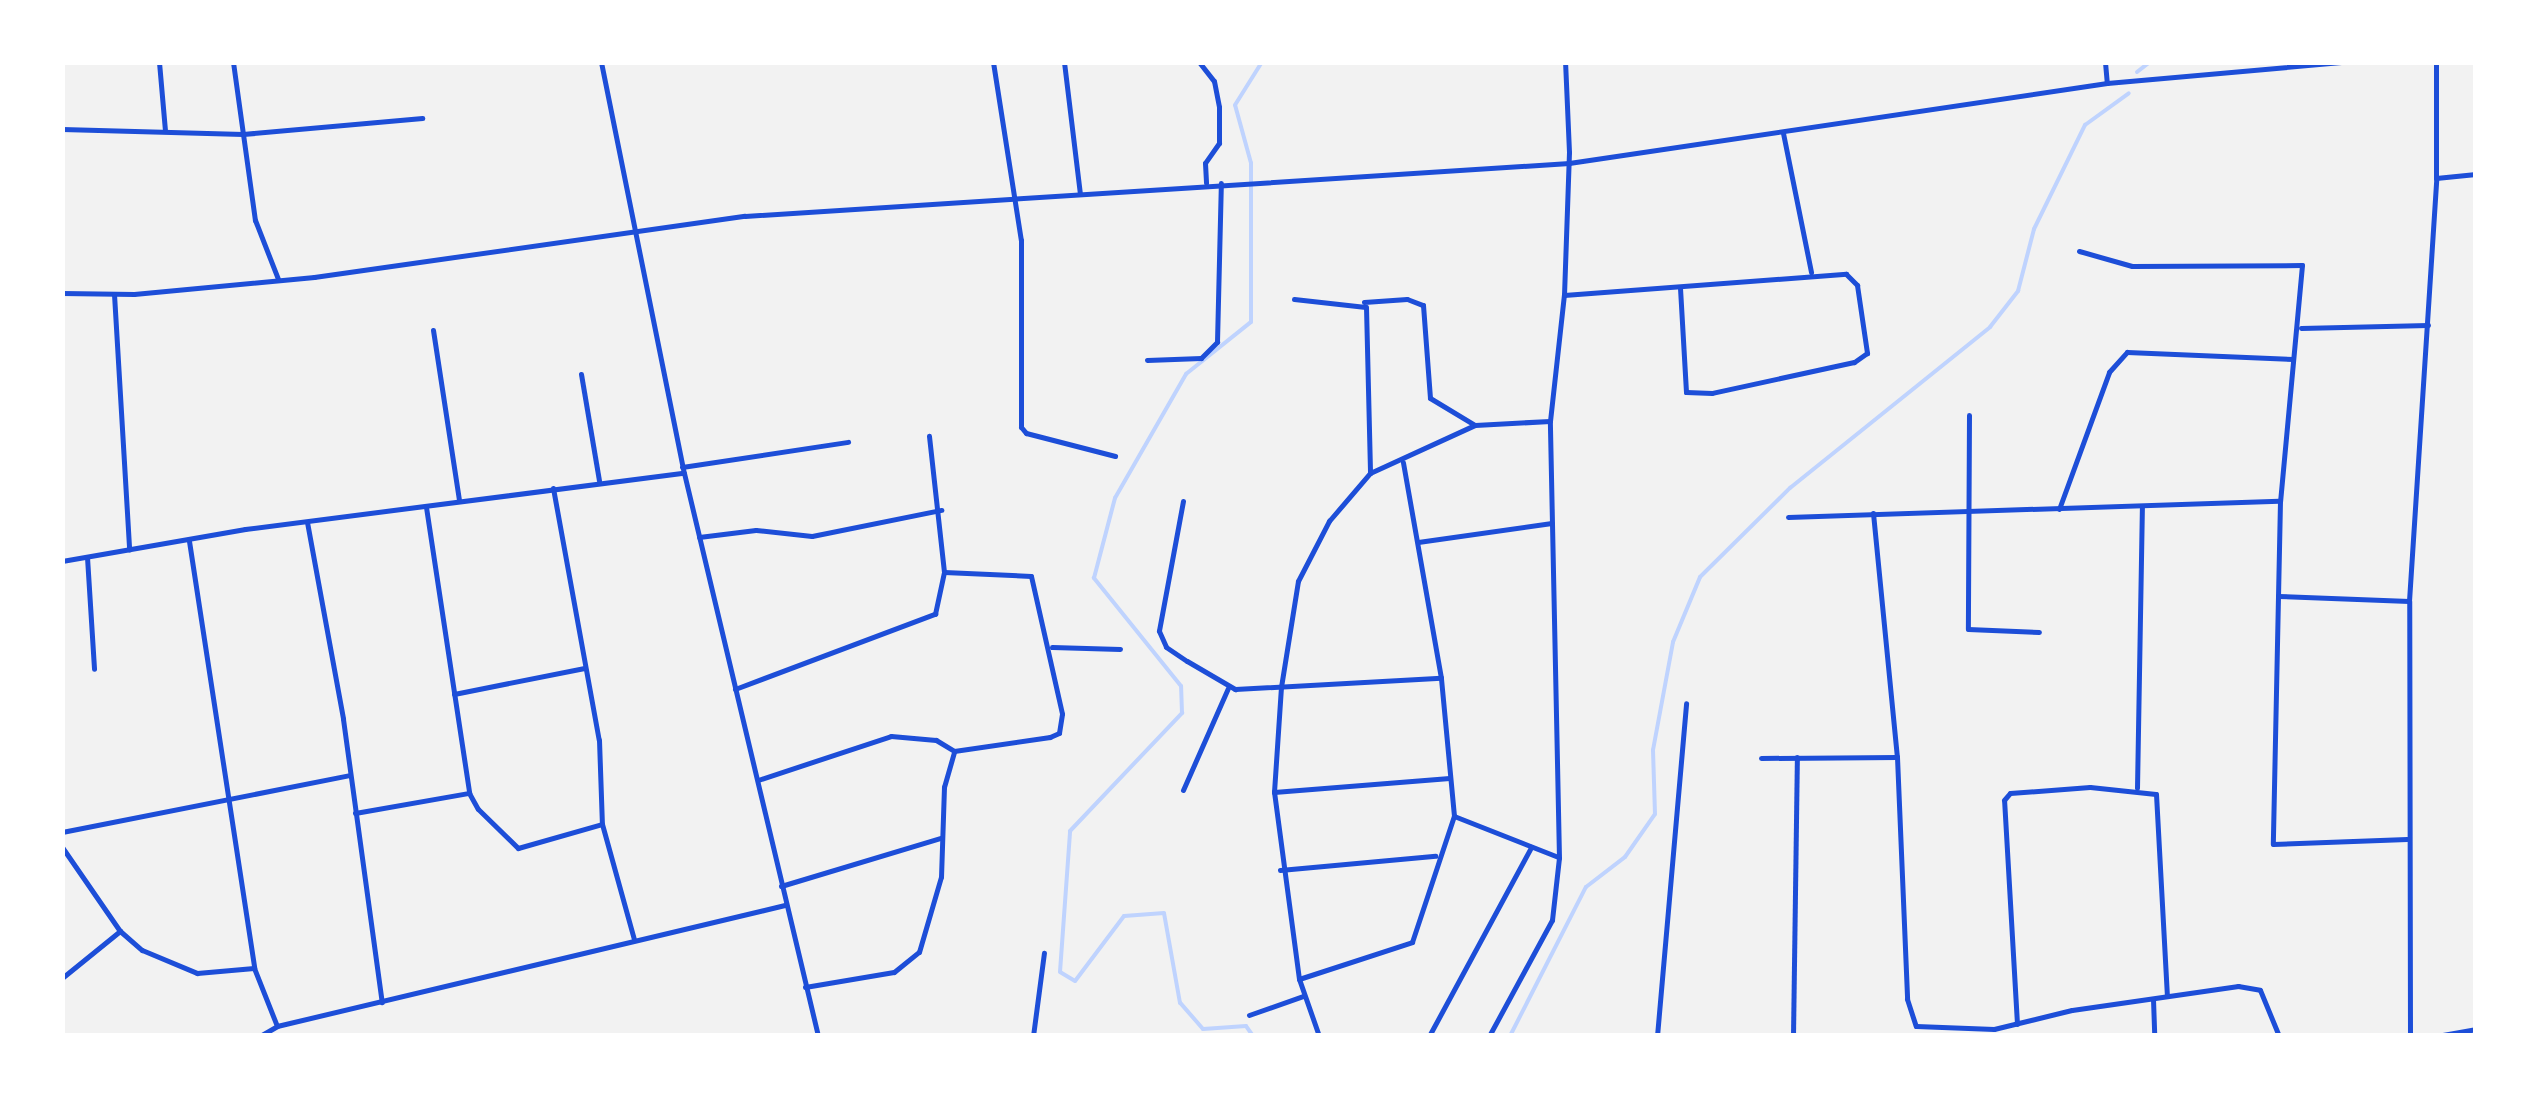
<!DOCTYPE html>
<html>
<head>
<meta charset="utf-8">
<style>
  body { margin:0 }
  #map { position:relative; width:2538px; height:1098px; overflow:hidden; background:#f2f2f2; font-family:"Roboto Condensed",sans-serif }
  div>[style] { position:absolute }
  .stream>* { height:4px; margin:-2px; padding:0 2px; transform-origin:2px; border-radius:2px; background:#bfd3fe }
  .minor>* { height:5px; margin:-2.5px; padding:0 2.5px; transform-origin:2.5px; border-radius:2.5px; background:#1d4ed8 }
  span { translate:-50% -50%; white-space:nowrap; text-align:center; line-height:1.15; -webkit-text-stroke:10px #fff; paint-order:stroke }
  .frame { position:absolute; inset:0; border:65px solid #fff; pointer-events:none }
</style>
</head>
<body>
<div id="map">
  <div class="stream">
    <i style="left:2137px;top:72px;width:16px;rotate:-38deg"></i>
    <i style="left:1253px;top:1036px;width:12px;rotate:-125deg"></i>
    <i style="left:1246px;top:1026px;width:43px;rotate:176deg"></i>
    <i style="left:1203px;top:1029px;width:35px;rotate:-131deg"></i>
    <i style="left:1180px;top:1003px;width:91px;rotate:-100.1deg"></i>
    <i style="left:1164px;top:913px;width:40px;rotate:175.7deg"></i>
    <i style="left:1124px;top:916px;width:81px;rotate:127deg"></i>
    <i style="left:1075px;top:981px;width:17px;rotate:-149deg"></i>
    <i style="left:1060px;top:972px;width:141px;rotate:-85.9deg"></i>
    <i style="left:1070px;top:831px;width:163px;rotate:-46.5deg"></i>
    <i style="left:1182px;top:713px;width:27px;rotate:-92deg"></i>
    <i style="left:1181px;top:686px;width:139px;rotate:-128.9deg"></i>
    <i style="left:1094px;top:578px;width:83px;rotate:-75.3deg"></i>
    <i style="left:1115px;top:498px;width:143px;rotate:-60.2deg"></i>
    <i style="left:1186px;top:374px;width:83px;rotate:-38.7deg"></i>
    <i style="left:1251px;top:322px;width:159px;rotate:-90deg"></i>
    <i style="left:1251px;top:163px;width:60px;rotate:-105.4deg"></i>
    <i style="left:1235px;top:105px;width:51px;rotate:-57.9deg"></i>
    <i style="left:1510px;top:1036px;width:167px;rotate:-63deg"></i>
    <i style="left:1586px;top:887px;width:49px;rotate:-37.6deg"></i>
    <i style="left:1625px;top:857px;width:52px;rotate:-55.1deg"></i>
    <i style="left:1655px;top:814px;width:64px;rotate:-91.8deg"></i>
    <i style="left:1653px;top:750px;width:110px;rotate:-79.5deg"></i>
    <i style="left:1673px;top:642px;width:70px;rotate:-67.4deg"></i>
    <i style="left:1700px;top:577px;width:127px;rotate:-44.7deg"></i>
    <i style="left:1790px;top:488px;width:257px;rotate:-38.8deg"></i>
    <i style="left:1990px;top:327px;width:46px;rotate:-52.1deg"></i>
    <i style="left:2018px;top:291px;width:64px;rotate:-75.5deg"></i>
    <i style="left:2034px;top:229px;width:116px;rotate:-63.9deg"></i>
    <i style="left:2085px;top:125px;width:54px;rotate:-36deg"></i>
  </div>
  <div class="minor">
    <i style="left:159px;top:62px;width:69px;rotate:85deg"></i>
    <i style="left:233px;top:62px;width:73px;rotate:82.1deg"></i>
    <i style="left:243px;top:134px;width:180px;rotate:-5.1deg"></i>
    <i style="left:601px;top:62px;width:419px;rotate:78.6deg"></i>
    <i style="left:684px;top:473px;width:579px;rotate:76.61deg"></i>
    <i style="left:993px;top:62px;width:180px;rotate:81.1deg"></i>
    <i style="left:1021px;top:240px;width:187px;rotate:90deg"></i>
    <i style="left:1021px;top:427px;width:8px;rotate:50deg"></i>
    <i style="left:1026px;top:433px;width:92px;rotate:14.5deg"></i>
    <i style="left:1064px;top:62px;width:133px;rotate:83.1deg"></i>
    <i style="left:1199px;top:62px;width:24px;rotate:52deg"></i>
    <i style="left:1214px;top:81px;width:26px;rotate:79deg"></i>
    <i style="left:1219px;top:107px;width:36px;rotate:90deg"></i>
    <i style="left:1219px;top:143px;width:24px;rotate:125deg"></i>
    <i style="left:1205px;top:163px;width:20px;rotate:87deg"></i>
    <i style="left:2105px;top:62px;width:21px;rotate:85deg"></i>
    <i style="left:62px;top:129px;width:181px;rotate:1.6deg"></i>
    <i style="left:243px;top:134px;width:87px;rotate:82.1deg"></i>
    <i style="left:255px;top:220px;width:63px;rotate:68.7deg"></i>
    <i style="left:1783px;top:133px;width:142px;rotate:78.6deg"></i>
    <i style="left:2436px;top:178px;width:40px;rotate:-5.7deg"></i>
    <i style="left:2079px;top:251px;width:55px;rotate:15.8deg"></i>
    <i style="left:2132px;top:266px;width:170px;rotate:-0.3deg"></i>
    <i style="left:2302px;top:265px;width:237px;rotate:95.3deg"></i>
    <i style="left:2280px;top:501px;width:343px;rotate:91.2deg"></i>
    <i style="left:2273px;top:844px;width:134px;rotate:-2.1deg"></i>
    <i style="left:62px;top:293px;width:72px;rotate:0.8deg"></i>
    <i style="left:134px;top:294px;width:181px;rotate:-5.4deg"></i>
    <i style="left:314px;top:277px;width:435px;rotate:-8.1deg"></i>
    <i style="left:745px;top:216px;width:826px;rotate:-3.68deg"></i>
    <i style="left:1569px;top:163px;width:544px;rotate:-8.46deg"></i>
    <i style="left:2107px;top:83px;width:238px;rotate:-5.1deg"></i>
    <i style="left:114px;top:294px;width:256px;rotate:86.6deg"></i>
    <i style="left:1564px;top:295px;width:283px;rotate:-4.3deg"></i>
    <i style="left:1846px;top:274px;width:16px;rotate:45deg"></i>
    <i style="left:1857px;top:285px;width:69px;rotate:81.6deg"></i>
    <i style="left:1867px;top:353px;width:16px;rotate:145deg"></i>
    <i style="left:1854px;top:362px;width:145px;rotate:167.7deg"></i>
    <i style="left:1712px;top:393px;width:26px;rotate:-178deg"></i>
    <i style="left:1686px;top:392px;width:104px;rotate:-93.3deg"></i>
    <i style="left:1294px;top:299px;width:72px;rotate:6.3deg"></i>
    <i style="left:1366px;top:307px;width:166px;rotate:88.6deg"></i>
    <i style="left:1364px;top:302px;width:43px;rotate:-4deg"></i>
    <i style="left:1407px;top:299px;width:17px;rotate:21deg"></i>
    <i style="left:1423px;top:305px;width:93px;rotate:85.7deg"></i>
    <i style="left:1430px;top:398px;width:52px;rotate:31deg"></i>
    <i style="left:2301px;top:328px;width:127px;rotate:-1.4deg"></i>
    <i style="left:433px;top:330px;width:172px;rotate:81.3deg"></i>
    <i style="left:1147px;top:360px;width:54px;rotate:-2.1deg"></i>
    <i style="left:1201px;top:358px;width:23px;rotate:-45deg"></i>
    <i style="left:1217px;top:342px;width:159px;rotate:-88.6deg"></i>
    <i style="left:581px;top:374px;width:108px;rotate:80.4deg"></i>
    <i style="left:1969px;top:415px;width:214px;rotate:90.3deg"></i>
    <i style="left:1968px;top:629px;width:71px;rotate:2.4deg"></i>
    <i style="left:682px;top:467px;width:168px;rotate:-8.6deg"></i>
    <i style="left:553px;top:488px;width:256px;rotate:79.7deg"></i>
    <i style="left:599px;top:740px;width:84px;rotate:88deg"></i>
    <i style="left:602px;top:824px;width:119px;rotate:74.5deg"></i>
    <i style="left:1183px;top:501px;width:132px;rotate:100.5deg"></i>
    <i style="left:1159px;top:631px;width:17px;rotate:66deg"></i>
    <i style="left:1166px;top:647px;width:25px;rotate:34deg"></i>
    <i style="left:1187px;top:661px;width:56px;rotate:30.3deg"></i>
    <i style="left:1235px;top:689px;width:206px;rotate:-3.1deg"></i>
    <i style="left:426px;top:507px;width:289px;rotate:81.4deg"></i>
    <i style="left:469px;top:793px;width:18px;rotate:61deg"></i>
    <i style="left:478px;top:809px;width:56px;rotate:44.3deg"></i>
    <i style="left:518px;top:848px;width:87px;rotate:-15.9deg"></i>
    <i style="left:2059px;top:509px;width:146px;rotate:-69.9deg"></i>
    <i style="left:2109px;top:372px;width:27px;rotate:-48deg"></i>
    <i style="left:2127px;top:352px;width:166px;rotate:2.4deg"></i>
    <i style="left:1873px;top:513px;width:245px;rotate:84.4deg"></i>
    <i style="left:1897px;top:757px;width:242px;rotate:87.6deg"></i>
    <i style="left:1907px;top:999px;width:28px;rotate:72deg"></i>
    <i style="left:1916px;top:1026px;width:78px;rotate:2.2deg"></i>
    <i style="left:1994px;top:1029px;width:80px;rotate:-13.7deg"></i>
    <i style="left:2072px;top:1010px;width:168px;rotate:-8.2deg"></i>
    <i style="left:2238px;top:986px;width:22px;rotate:10deg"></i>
    <i style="left:2260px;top:990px;width:50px;rotate:67.6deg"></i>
    <i style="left:1788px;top:517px;width:491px;rotate:-1.9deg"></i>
    <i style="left:307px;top:522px;width:200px;rotate:79.6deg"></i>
    <i style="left:343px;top:719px;width:286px;rotate:82.2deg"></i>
    <i style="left:699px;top:537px;width:57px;rotate:-7deg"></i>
    <i style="left:756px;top:530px;width:56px;rotate:6.1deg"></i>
    <i style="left:812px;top:536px;width:132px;rotate:-11.4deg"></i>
    <i style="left:189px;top:541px;width:432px;rotate:81.3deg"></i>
    <i style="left:254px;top:968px;width:62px;rotate:68.4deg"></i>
    <i style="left:1418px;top:542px;width:135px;rotate:-8.1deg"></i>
    <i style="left:87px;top:557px;width:112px;rotate:86.4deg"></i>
    <i style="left:62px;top:561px;width:186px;rotate:-9.9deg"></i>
    <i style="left:245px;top:529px;width:442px;rotate:-7.3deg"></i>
    <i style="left:944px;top:572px;width:87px;rotate:2.6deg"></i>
    <i style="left:1031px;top:576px;width:141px;rotate:77.3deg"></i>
    <i style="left:1062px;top:714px;width:19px;rotate:99deg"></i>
    <i style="left:1059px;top:733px;width:10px;rotate:156deg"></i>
    <i style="left:1050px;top:737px;width:97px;rotate:171.7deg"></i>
    <i style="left:2278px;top:596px;width:131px;rotate:2.2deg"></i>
    <i style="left:1052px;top:647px;width:68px;rotate:1.7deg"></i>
    <i style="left:735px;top:689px;width:214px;rotate:-20.6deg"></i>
    <i style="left:935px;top:614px;width:43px;rotate:-77.9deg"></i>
    <i style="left:944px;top:572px;width:137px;rotate:-96.3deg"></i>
    <i style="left:454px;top:694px;width:133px;rotate:-11.3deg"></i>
    <i style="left:1761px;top:758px;width:136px;rotate:-0.4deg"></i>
    <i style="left:758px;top:780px;width:140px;rotate:-18.3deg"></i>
    <i style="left:891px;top:736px;width:45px;rotate:5.1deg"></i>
    <i style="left:936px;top:740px;width:21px;rotate:31deg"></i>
    <i style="left:2137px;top:788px;width:282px;rotate:-89deg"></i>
    <i style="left:1183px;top:790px;width:111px;rotate:-66.2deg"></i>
    <i style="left:1274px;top:792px;width:176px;rotate:-4.6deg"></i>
    <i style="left:355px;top:813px;width:116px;rotate:-10deg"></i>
    <i style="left:1454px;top:816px;width:112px;rotate:21.5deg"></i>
    <i style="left:62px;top:832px;width:293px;rotate:-11.2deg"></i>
    <i style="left:62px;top:847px;width:102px;rotate:55.4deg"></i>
    <i style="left:120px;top:931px;width:29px;rotate:41deg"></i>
    <i style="left:142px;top:950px;width:60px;rotate:22.7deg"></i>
    <i style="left:197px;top:973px;width:57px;rotate:-5deg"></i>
    <i style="left:1280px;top:870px;width:156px;rotate:-5.2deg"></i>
    <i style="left:781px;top:886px;width:166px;rotate:-16.8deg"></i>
    <i style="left:62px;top:978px;width:75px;rotate:-39deg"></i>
    <i style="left:1299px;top:979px;width:119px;rotate:-18.1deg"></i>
    <i style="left:1412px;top:942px;width:133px;rotate:-71.6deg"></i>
    <i style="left:1454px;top:816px;width:139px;rotate:-95.4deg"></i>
    <i style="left:1441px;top:678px;width:219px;rotate:-100deg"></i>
    <i style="left:805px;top:987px;width:90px;rotate:-9.6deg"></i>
    <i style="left:894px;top:972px;width:32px;rotate:-39deg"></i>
    <i style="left:919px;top:952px;width:78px;rotate:-73.7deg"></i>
    <i style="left:941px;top:877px;width:90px;rotate:-88.1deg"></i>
    <i style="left:944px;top:787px;width:37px;rotate:-74deg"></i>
    <i style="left:2153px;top:999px;width:37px;rotate:88deg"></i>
    <i style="left:1249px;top:1015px;width:57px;rotate:-19.4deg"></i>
    <i style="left:2017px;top:1024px;width:224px;rotate:-93.3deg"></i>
    <i style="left:2004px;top:800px;width:9px;rotate:-49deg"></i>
    <i style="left:2010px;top:793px;width:80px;rotate:-4.3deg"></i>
    <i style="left:2090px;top:787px;width:66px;rotate:6.1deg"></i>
    <i style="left:2156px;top:794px;width:202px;rotate:86.9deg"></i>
    <i style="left:260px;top:1036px;width:20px;rotate:-30deg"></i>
    <i style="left:277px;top:1026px;width:522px;rotate:-13.4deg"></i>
    <i style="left:1033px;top:1036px;width:84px;rotate:-82.5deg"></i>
    <i style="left:1319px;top:1036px;width:60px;rotate:-109.3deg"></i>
    <i style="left:1299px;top:979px;width:189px;rotate:-97.6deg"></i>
    <i style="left:1274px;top:792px;width:105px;rotate:-86.2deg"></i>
    <i style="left:1281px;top:687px;width:107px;rotate:-80.9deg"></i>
    <i style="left:1298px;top:581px;width:68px;rotate:-62.7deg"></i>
    <i style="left:1329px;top:521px;width:63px;rotate:-49.5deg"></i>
    <i style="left:1370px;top:473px;width:115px;rotate:-24.6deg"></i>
    <i style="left:1475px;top:425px;width:75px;rotate:-3.1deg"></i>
    <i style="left:1429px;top:1036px;width:215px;rotate:-61.6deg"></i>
    <i style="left:1489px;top:1036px;width:132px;rotate:-61.5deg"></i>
    <i style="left:1552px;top:920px;width:62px;rotate:-83.6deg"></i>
    <i style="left:1559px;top:858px;width:437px;rotate:-91.2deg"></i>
    <i style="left:1550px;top:421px;width:127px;rotate:-83.7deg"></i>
    <i style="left:1564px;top:295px;width:143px;rotate:-88deg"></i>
    <i style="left:1569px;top:152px;width:90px;rotate:-92.5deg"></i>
    <i style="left:1657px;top:1036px;width:334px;rotate:-85deg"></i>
    <i style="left:1793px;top:1036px;width:279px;rotate:-89.2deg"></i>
    <i style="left:2410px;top:1036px;width:435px;rotate:-90.1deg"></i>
    <i style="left:2409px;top:601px;width:424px;rotate:-86.3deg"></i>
    <i style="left:2436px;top:178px;width:116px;rotate:-90deg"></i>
    <i style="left:2437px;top:1036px;width:40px;rotate:-10deg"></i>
  </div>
  <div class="frame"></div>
</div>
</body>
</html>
